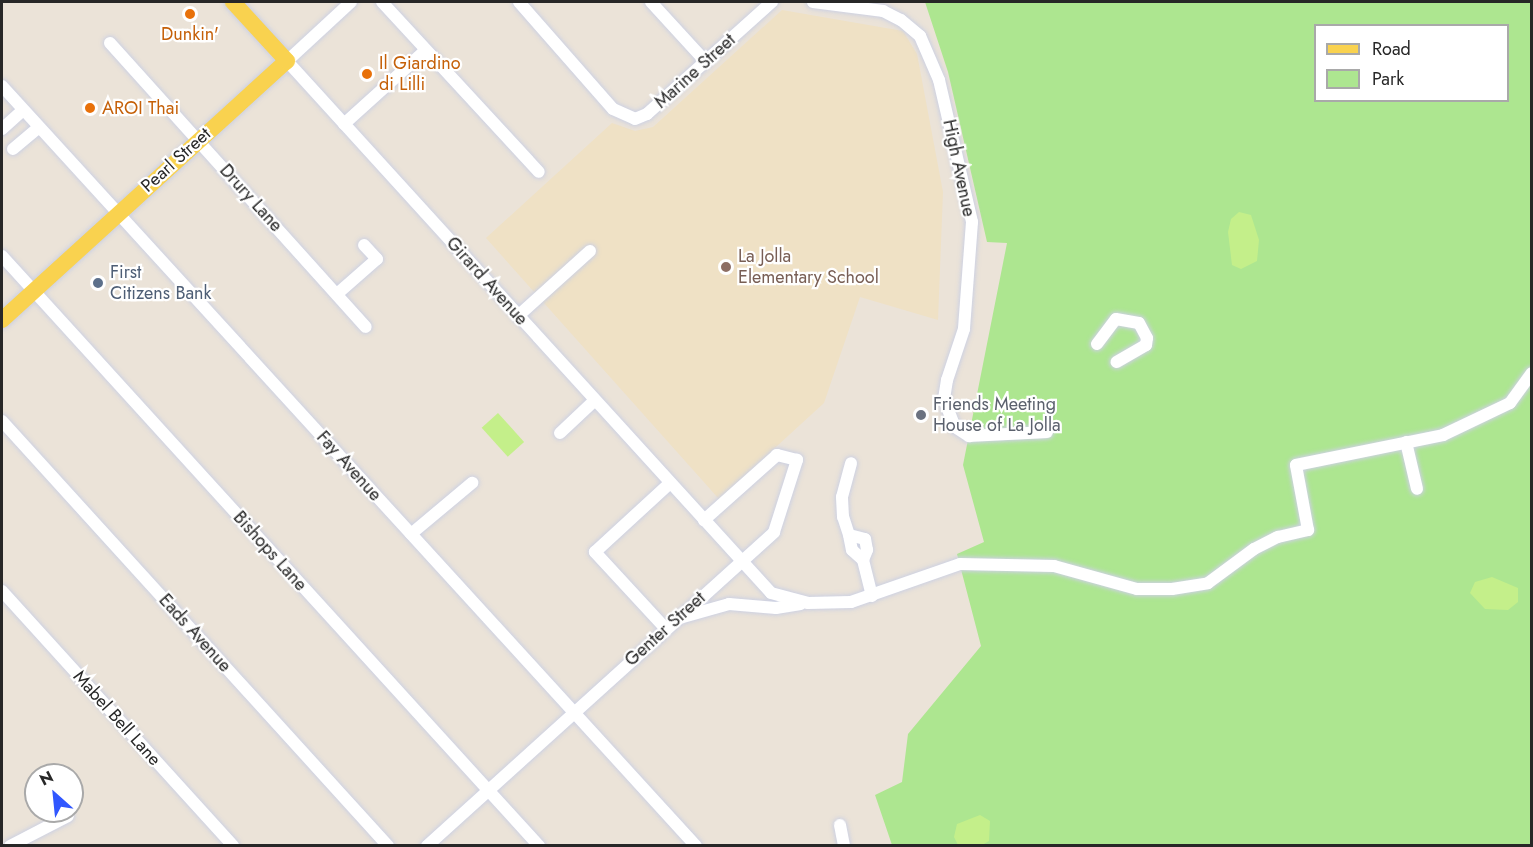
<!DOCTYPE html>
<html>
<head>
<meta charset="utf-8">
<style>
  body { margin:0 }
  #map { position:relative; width:1533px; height:847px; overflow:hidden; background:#ebe3d8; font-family:Jost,sans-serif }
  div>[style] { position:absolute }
  .education>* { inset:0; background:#efe1c5 }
  .green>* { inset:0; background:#ade690 }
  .pitch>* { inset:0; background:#c4ef8a; transform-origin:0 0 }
  .roads { filter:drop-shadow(0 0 2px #cdd1e2) drop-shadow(0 0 2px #cdd1e2) }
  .minor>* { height:12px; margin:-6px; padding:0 6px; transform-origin:6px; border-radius:6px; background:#fff }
  .major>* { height:16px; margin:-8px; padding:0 8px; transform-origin:8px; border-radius:8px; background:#f9d24f }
  .dots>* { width:16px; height:16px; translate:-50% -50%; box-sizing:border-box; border:3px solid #fff; border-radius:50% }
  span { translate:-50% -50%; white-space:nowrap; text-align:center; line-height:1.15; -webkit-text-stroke:4.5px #fff; paint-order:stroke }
  .food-label { font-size:18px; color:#c56008 }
  .left { translate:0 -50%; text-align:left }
  .street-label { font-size:18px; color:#272727 }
  .education-label { font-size:18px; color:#785e54 }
  .service-label { font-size:18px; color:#4e5e75 }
  .worship-label { font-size:18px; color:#5b616d }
  .frame { position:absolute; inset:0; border:3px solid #272727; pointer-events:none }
  .legend { position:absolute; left:1314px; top:24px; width:195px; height:78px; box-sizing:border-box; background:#fff; border:2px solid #a9a9a9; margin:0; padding:8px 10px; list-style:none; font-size:18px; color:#272727 }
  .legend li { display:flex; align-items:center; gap:12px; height:30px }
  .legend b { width:30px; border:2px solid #a9a9a9 }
  .north { position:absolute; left:24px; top:763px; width:60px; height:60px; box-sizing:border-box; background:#fff; border:2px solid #a9a9a9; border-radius:50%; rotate:333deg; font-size:16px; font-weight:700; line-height:24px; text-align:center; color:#272727 }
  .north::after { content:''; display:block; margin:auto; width:21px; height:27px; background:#3157ff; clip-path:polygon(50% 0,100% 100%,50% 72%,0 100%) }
</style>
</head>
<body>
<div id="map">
  <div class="education">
    <i style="clip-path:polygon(782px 10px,903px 31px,917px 54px,943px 192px,938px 320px,860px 297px,824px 403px,719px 499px,486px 238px,612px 123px,635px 131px,653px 127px)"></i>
  </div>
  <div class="green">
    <i style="clip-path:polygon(evenodd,925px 2px,1531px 2px,1531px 845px,892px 845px,875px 795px,902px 782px,908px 734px,981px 646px,957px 554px,984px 542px,963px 465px,1007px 243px,987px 242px,948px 72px,925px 2px,1316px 26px,1508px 26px,1508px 100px,1316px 100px,1316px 26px)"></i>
  </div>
  <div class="pitch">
    <i style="clip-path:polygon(1239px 212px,1251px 215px,1259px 240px,1257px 261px,1241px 269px,1232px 265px,1228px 232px,1231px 219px)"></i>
    <i style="left:498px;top:413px;width:39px;height:22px;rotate:48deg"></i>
    <i style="clip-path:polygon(1492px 577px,1518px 588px,1518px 602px,1508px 610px,1485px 609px,1470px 593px,1475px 582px)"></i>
    <i style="clip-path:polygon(980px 815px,990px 821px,989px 841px,982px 845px,958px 845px,954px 837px,957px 824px)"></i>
  </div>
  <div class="roads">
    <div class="minor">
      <i style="left:351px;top:2px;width:87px;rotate:137.3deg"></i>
      <i style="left:287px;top:61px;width:719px;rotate:47.7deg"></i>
      <i style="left:771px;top:593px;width:38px;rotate:15deg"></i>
      <i style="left:808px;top:603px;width:43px;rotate:-1.3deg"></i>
      <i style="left:851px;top:602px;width:115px;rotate:-19.2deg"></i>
      <i style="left:960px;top:564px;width:94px;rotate:1.2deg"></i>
      <i style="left:1054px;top:566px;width:86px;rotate:15.5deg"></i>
      <i style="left:1137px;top:589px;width:35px"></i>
      <i style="left:1172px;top:589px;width:36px;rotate:-9deg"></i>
      <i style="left:1208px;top:583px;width:57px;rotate:-36.5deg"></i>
      <i style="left:1254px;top:549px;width:27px;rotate:-27deg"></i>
      <i style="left:1278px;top:537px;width:31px;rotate:-13deg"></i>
      <i style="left:1308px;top:530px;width:66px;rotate:-100.5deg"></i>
      <i style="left:1296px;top:465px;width:150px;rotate:-11.5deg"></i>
      <i style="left:1443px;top:435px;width:74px;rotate:-25.5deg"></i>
      <i style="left:1510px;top:403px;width:37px;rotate:-54deg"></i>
      <i style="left:382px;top:2px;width:231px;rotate:47.3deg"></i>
      <i style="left:519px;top:2px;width:142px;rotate:48.7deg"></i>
      <i style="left:613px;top:109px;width:24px;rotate:24deg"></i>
      <i style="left:635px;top:119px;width:13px;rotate:-23deg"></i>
      <i style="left:647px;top:114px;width:168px;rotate:-41.9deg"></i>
      <i style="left:651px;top:2px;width:81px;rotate:47.5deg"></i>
      <i style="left:813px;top:2px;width:71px;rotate:7.3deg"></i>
      <i style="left:883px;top:11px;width:20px;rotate:27deg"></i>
      <i style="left:901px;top:20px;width:25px;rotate:40deg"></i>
      <i style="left:920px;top:36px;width:48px;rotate:66.6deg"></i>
      <i style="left:939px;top:80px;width:146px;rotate:76.9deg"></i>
      <i style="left:972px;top:222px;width:107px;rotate:94.3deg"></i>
      <i style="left:964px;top:329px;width:54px;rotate:108.4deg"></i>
      <i style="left:947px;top:380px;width:19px;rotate:99deg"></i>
      <i style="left:944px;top:399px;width:30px;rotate:69deg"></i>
      <i style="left:955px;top:427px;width:17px;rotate:33deg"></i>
      <i style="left:969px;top:436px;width:78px;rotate:-2.9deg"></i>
      <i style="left:110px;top:43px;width:382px;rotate:48deg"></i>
      <i style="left:2px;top:86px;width:1029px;rotate:47.6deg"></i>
      <i style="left:344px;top:124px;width:110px;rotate:-42.1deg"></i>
      <i style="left:2px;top:129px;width:28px;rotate:-42deg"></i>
      <i style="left:13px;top:149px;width:34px;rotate:-40deg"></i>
      <i style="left:2px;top:256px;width:798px;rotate:47.69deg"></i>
      <i style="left:337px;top:294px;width:53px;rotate:-41.2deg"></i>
      <i style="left:377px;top:259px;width:19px;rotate:-133deg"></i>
      <i style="left:518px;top:316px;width:97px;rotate:-42.1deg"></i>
      <i style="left:1097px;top:344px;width:31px;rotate:-53deg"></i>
      <i style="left:1116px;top:319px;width:23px;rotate:10deg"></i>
      <i style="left:1139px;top:323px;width:17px;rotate:62deg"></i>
      <i style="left:1147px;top:338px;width:7px;rotate:98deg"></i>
      <i style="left:1146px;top:345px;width:34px;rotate:150deg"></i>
      <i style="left:2px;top:421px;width:574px;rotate:47.75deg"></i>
      <i style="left:560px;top:433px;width:48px;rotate:-43.3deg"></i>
      <i style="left:1406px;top:442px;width:48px;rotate:76.8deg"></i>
      <i style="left:411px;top:534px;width:80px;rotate:-39.9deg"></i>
      <i style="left:849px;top:535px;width:19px;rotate:-108deg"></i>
      <i style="left:843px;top:517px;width:20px;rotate:-93deg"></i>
      <i style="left:842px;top:497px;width:35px;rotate:-75deg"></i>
      <i style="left:863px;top:560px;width:11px;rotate:-68deg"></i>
      <i style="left:867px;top:550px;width:11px;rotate:-100deg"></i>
      <i style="left:865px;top:539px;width:16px;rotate:-166deg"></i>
      <i style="left:849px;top:535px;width:15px;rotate:79deg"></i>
      <i style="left:852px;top:550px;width:15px;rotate:42deg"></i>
      <i style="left:863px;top:560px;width:37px;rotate:76deg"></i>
      <i style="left:2px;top:591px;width:344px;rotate:47.8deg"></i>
      <i style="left:683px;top:617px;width:48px;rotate:-15.8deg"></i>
      <i style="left:729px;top:604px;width:47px;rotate:4.9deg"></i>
      <i style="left:776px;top:608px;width:25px;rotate:-9deg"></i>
      <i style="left:666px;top:629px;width:105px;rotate:-132.7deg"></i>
      <i style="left:595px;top:552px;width:102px;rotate:-42.6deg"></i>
      <i style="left:840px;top:825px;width:21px;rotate:79deg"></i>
      <i style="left:10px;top:846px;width:65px;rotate:-27.3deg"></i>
      <i style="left:427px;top:846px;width:468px;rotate:-42.1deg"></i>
      <i style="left:774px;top:532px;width:76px;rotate:-72.3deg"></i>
      <i style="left:797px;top:460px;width:21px;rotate:-166deg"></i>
      <i style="left:777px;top:455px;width:98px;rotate:138.3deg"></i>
    </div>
    <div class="major">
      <i style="left:2px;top:320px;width:385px;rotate:-42.3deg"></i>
      <i style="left:287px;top:61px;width:80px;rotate:-132.5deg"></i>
    </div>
  </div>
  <div class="dots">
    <i style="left:190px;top:14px;background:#e8710a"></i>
    <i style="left:367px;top:74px;background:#e8710a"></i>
    <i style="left:90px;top:108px;background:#e8710a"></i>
    <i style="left:726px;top:267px;background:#8d6e63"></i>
    <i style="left:98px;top:283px;background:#5c6f8a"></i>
    <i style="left:921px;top:415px;background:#6b7280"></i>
  </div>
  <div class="food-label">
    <span style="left:190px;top:34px">Dunkin'</span>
    <span class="left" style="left:379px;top:74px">Il Giardino<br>di Lilli</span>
    <span class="left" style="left:102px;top:108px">AROI Thai</span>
  </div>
  <div class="street-label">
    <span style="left:695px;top:71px;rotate:-42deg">Marine Street</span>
    <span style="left:176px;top:160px;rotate:-42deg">Pearl Street</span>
    <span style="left:959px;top:168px;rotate:78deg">High Avenue</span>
    <span style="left:251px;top:198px;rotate:48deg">Drury Lane</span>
    <span style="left:487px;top:281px;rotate:48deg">Girard Avenue</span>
    <span style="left:349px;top:466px;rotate:48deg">Fay Avenue</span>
    <span style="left:270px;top:551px;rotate:48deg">Bishops Lane</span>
    <span style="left:665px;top:629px;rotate:-42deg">Genter Street</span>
    <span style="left:195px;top:633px;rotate:48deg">Eads Avenue</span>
    <span style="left:117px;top:718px;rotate:48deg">Mabel Bell Lane</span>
  </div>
  <div class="education-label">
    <span class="left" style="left:738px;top:267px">La Jolla<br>Elementary School</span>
  </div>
  <div class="service-label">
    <span class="left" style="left:110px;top:283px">First<br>Citizens Bank</span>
  </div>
  <div class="worship-label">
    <span class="left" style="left:933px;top:415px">Friends Meeting<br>House of La Jolla</span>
  </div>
  <div class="frame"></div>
  <ul class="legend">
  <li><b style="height:8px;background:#f9d24f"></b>Road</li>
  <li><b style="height:16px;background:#ade690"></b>Park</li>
  </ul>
  <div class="north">N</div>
</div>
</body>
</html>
